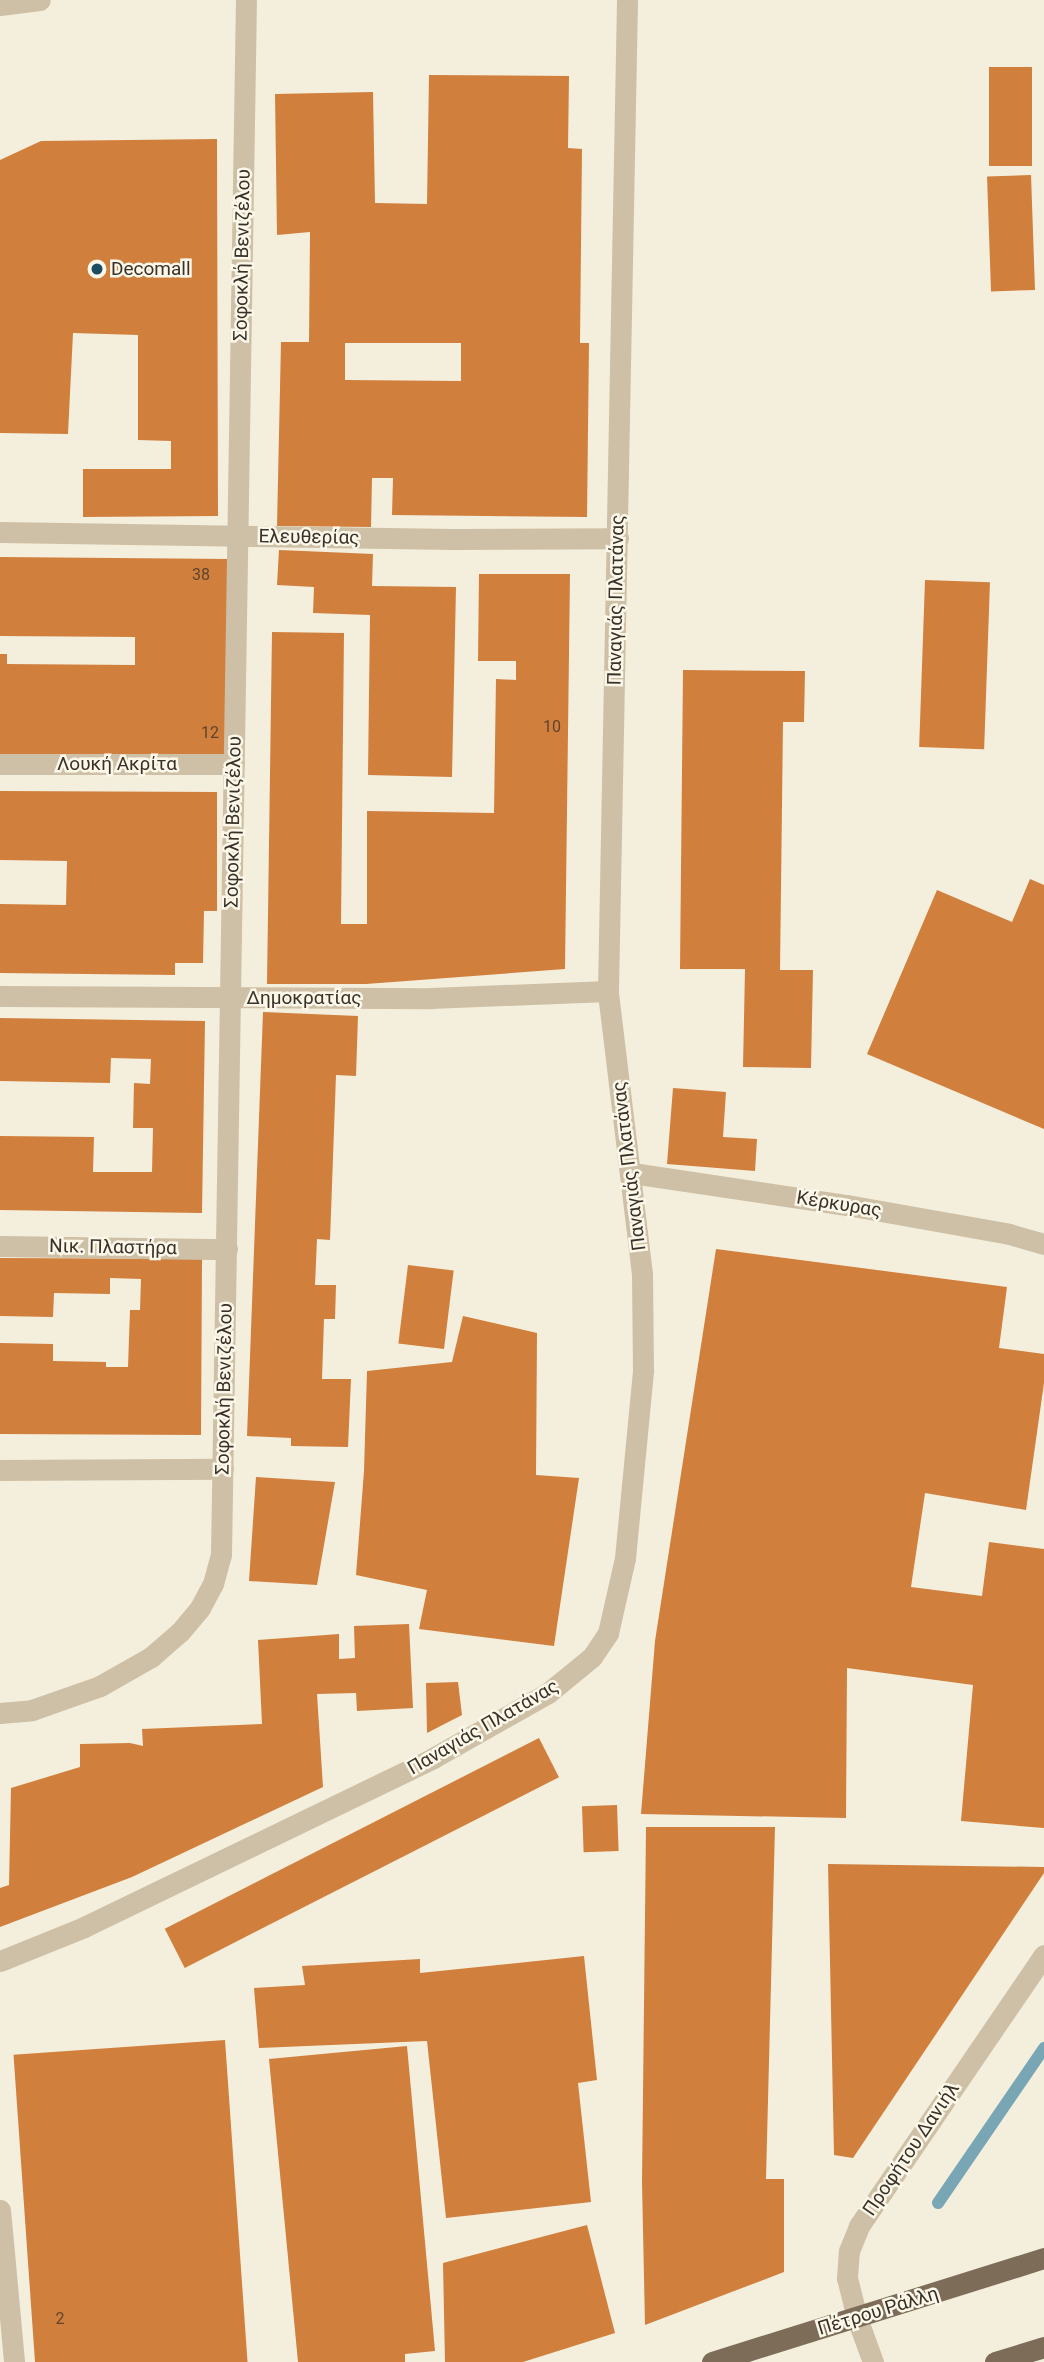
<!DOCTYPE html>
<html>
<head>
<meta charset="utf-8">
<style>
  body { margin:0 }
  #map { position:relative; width:1044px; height:2362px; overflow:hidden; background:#f4eedc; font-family:Roboto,sans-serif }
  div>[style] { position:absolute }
  .stream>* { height:12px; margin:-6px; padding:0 6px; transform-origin:6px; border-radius:6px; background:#78a6b4 }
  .building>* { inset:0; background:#d17f3d; transform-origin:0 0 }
  .minor>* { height:21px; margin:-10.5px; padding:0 10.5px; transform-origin:10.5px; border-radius:10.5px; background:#cec0a6 }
  .major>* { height:21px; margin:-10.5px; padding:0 10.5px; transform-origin:10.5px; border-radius:10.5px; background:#7d6c57 }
  .dots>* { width:19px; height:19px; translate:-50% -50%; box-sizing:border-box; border:4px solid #fbf7e9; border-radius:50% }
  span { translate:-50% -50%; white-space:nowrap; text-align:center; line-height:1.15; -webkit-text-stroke:5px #fbf7e9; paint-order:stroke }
  .number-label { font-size:16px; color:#60442d }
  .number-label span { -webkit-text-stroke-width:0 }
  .street-label { font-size:19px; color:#3a3128 }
  .poi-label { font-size:19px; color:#3a3128 }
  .left { translate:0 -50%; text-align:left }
</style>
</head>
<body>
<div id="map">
  <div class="stream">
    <i style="left:938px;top:2203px;width:188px;rotate:-55.6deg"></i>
  </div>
  <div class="building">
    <i style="left:989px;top:67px;width:43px;height:99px"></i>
    <i style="clip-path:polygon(evenodd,429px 75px,569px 76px,568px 148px,582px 149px,580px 343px,589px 343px,587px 517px,392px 515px,393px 478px,372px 478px,371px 527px,277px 526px,281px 342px,309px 342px,310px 232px,277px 235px,275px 94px,373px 92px,375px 203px,427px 204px,429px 75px,345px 343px,461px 343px,461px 381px,345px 380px,345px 343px)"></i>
    <i style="clip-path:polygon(217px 139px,218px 516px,83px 517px,83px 469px,171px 469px,171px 441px,138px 440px,138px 335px,73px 333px,68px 434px,0 433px,0 160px,41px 141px)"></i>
    <i style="left:1031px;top:175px;width:115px;height:44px;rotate:88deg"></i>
    <i style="clip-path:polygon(279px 550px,373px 554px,372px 586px,456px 587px,452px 777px,368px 775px,370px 615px,313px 613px,314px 587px,277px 585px)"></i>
    <i style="clip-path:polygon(0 557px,230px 559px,228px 758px,0 757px,0 654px,7px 654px,7px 664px,135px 665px,135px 637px,0 636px)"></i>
    <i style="clip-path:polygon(479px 574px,570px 574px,565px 969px,366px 984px,267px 984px,272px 632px,344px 633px,341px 924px,367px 924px,367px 811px,494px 813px,496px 679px,516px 680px,516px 661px,478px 661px)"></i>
    <i style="left:925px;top:580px;width:65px;height:167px;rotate:2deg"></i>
    <i style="clip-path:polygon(683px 670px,805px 671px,804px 722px,783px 722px,780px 970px,813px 970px,811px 1068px,743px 1067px,745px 969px,680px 969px)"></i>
    <i style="clip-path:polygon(0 791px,217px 792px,217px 911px,204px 911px,203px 963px,175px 963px,175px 975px,0 973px,0 904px,66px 905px,67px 861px,0 860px)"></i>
    <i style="clip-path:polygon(1030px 879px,1044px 885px,1044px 1129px,867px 1054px,937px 890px,1012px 922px)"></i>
    <i style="clip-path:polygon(263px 1012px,358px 1016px,356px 1076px,336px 1075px,330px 1240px,317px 1239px,315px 1285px,336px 1285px,335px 1319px,324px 1319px,322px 1379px,351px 1379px,348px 1447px,291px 1446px,291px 1438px,247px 1436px)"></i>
    <i style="clip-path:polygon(0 1018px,205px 1021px,202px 1213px,0 1210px,0 1136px,94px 1137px,93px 1172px,152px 1172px,153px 1128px,133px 1128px,134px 1083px,150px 1084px,151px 1059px,111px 1058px,110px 1083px,0 1081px)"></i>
    <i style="clip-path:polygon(673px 1088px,726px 1092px,723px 1137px,757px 1139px,755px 1171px,667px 1164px)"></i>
    <i style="clip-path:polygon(716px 1249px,1007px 1287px,999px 1348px,1044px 1354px,1044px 1383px,1026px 1510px,925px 1493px,911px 1587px,982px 1596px,989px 1542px,1044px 1549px,1044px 1828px,961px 1821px,973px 1685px,847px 1668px,846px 1818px,641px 1814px,655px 1641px)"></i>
    <i style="clip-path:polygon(0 1258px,202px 1259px,201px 1435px,0 1434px,0 1343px,53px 1344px,53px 1361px,106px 1362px,106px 1367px,128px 1367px,130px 1310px,140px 1310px,141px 1279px,110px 1278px,110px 1294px,54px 1293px,53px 1317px,0 1316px)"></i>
    <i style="left:408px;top:1265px;width:46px;height:79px;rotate:7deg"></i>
    <i style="clip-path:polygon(463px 1316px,537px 1333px,536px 1475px,579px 1478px,554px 1646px,419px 1629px,427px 1590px,356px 1575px,364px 1471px,367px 1371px,452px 1362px)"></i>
    <i style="clip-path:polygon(256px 1477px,335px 1482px,317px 1585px,249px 1581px)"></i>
    <i style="clip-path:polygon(409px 1624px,413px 1708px,357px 1711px,356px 1693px,317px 1694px,323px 1787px,132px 1877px,0 1927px,0 1888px,9px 1885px,11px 1788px,80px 1767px,80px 1744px,130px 1743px,143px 1746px,142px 1729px,262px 1724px,258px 1640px,339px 1634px,339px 1659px,355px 1658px,354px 1626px)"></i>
    <i style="clip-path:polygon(458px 1682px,462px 1715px,427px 1733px,426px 1683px)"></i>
    <i style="left:539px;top:1738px;width:44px;height:420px;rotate:63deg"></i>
    <i style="left:617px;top:1805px;width:46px;height:35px;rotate:88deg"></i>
    <i style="clip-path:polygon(646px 1827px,775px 1827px,766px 2179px,784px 2179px,784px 2272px,645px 2325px,642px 2182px)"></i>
    <i style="clip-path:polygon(828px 1864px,1044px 1867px,1044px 1873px,853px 2158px,834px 2155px)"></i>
    <i style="clip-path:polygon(584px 1956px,597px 2080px,578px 2083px,591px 2202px,446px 2218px,427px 2041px,259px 2048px,254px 1988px,305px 1985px,302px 1966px,420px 1959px,420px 1973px)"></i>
    <i style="left:225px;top:2040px;width:323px;height:212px;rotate:86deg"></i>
    <i style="clip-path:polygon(407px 2046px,435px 2351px,405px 2354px,405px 2362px,298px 2362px,269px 2059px)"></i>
    <i style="clip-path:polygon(587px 2225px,615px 2333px,523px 2362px,445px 2362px,443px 2263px)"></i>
  </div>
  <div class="minor">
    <i style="left:0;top:5px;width:40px;rotate:-7.1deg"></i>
    <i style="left:0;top:532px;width:453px;rotate:0.9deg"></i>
    <i style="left:453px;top:539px;width:165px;rotate:-0.3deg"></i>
    <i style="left:0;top:764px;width:234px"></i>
    <i style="left:0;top:996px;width:431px;rotate:0.3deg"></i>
    <i style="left:431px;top:998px;width:177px;rotate:-2.3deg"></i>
    <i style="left:632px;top:1173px;width:217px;rotate:8.5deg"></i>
    <i style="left:847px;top:1205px;width:165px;rotate:10.1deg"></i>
    <i style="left:1009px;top:1234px;width:36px;rotate:16deg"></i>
    <i style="left:0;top:1246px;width:227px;rotate:0.8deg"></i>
    <i style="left:0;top:1470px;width:223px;rotate:-0.3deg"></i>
    <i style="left:0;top:1713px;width:32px;rotate:-5deg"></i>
    <i style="left:32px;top:1710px;width:72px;rotate:-19.4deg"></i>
    <i style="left:100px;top:1686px;width:59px;rotate:-29.6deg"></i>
    <i style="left:151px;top:1657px;width:38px;rotate:-41deg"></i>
    <i style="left:180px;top:1632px;width:31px;rotate:-50deg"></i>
    <i style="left:200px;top:1608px;width:27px;rotate:-62deg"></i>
    <i style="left:213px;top:1584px;width:30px;rotate:-75deg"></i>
    <i style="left:221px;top:1555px;width:1555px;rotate:-89.08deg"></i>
    <i style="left:0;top:1961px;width:91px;rotate:-22deg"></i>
    <i style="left:84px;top:1927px;width:388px;rotate:-25.8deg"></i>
    <i style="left:433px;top:1758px;width:132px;rotate:-29.5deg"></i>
    <i style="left:548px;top:1693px;width:57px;rotate:-39.3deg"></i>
    <i style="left:592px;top:1657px;width:29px;rotate:-56deg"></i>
    <i style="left:608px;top:1633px;width:77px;rotate:-77.2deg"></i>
    <i style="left:625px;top:1558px;width:189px;rotate:-84.5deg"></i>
    <i style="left:643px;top:1370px;width:96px;rotate:-90.6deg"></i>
    <i style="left:642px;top:1274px;width:285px;rotate:-96.9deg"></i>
    <i style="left:608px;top:991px;width:991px;rotate:-88.9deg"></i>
    <i style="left:0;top:2210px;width:153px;rotate:84.7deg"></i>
    <i style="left:873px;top:2362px;width:47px;rotate:-110deg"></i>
    <i style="left:857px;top:2318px;width:41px;rotate:-104deg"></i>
    <i style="left:847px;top:2278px;width:27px;rotate:-86deg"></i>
    <i style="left:849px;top:2251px;width:27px;rotate:-68deg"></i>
    <i style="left:859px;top:2226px;width:328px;rotate:-55.7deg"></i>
  </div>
  <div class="major">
    <i style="left:712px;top:2362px;width:348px;rotate:-17.4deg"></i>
    <i style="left:995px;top:2362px;width:51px;rotate:-17deg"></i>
  </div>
  <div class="dots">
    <i style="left:97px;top:269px;background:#194d5f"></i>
  </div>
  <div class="number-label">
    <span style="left:201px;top:575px">38</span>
    <span style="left:552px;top:727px">10</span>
    <span style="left:210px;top:733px">12</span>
    <span style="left:60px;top:2319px">2</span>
  </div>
  <div class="street-label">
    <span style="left:242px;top:255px;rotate:-89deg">Σοφοκλή Βενιζέλου</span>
    <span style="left:309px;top:537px;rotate:1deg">Ελευθερίας</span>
    <span style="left:616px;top:600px;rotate:-89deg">Παναγιάς Πλατάνας</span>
    <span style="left:117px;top:764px">Λουκή Ακρίτα</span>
    <span style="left:233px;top:822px;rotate:-89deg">Σοφοκλή Βενιζέλου</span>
    <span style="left:304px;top:998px">Δημοκρατίας</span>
    <span style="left:629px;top:1166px;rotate:-97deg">Παναγιάς Πλατάνας</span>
    <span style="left:839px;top:1204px;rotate:9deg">Κέρκυρας</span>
    <span style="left:113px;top:1247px;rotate:1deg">Νικ. Πλαστήρα</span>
    <span style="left:224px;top:1389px;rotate:-89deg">Σοφοκλή Βενιζέλου</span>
    <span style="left:483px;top:1727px;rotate:-30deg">Παναγιάς Πλατάνας</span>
    <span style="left:911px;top:2149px;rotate:-56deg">Προφήτου Δανιήλ</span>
    <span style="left:878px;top:2311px;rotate:-17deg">Πέτρου Ράλλη</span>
  </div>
  <div class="poi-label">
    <span class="left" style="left:111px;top:269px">Decomall</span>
  </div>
</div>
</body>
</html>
